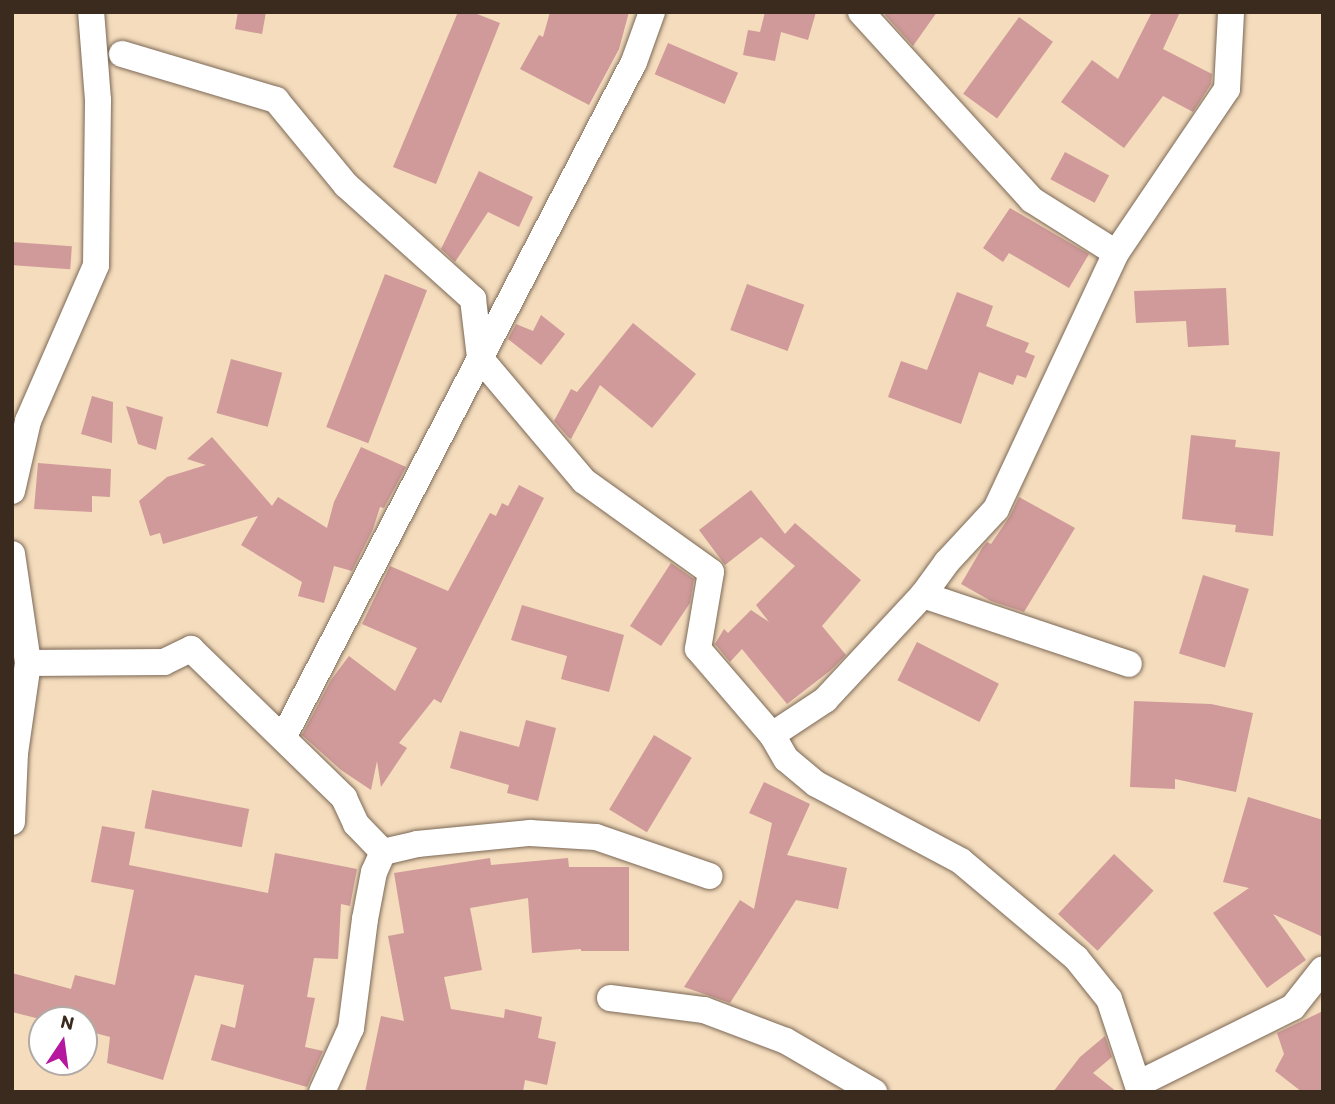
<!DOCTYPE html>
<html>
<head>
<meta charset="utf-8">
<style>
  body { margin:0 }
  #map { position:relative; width:1335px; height:1104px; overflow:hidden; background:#f4dcbd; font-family:Itim,sans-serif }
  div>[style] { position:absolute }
  .building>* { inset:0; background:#cf9a99; transform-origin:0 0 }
  .roads { filter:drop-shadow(0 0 2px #7c6856) drop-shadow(0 0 2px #7c6856) }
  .minor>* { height:26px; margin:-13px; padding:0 13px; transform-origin:13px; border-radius:13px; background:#fff }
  span { translate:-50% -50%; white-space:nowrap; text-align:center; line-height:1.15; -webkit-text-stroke:6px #fff; paint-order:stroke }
  .frame { position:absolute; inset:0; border:14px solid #3b2a1e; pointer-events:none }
  .north { position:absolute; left:28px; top:1006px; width:70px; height:70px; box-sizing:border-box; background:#fff; border:2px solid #b1aaa5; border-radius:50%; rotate:13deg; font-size:19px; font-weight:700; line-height:28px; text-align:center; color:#3b2a1e }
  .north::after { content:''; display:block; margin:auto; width:24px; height:32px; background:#b5179e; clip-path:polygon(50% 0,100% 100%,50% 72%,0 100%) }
</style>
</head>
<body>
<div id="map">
  <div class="building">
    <i style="clip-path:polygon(238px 12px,266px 12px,262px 34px,235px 29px)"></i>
    <i style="clip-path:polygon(458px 12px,472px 12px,500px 23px,436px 184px,393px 167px)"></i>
    <i style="clip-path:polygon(550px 12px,629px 12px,619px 49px,589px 105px,520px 69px,539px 35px,543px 37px)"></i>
    <i style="clip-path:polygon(765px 12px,816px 12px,808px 40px,781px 32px,775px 61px,743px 55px,748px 30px,760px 32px)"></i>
    <i style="clip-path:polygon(887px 12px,937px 12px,913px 46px,885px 15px)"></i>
    <i style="clip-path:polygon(1152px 12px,1180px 12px,1163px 49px,1212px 74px,1211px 84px,1193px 112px,1163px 96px,1124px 148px,1061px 102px,1092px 60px,1118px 79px)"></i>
    <i style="left:1019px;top:17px;width:42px;height:95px;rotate:36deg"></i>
    <i style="left:668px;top:43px;width:76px;height:34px;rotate:23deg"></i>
    <i style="left:1065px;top:152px;width:50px;height:31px;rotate:28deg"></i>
    <i style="clip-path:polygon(479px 171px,533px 197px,519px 227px,488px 212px,455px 262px,441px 249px)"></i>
    <i style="clip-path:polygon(1010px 208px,1089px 254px,1069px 288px,1009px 253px,1003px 262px,983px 248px)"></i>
    <i style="left:12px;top:242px;width:60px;height:23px;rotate:4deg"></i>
    <i style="left:385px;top:274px;width:45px;height:164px;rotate:21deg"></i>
    <i style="left:747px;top:284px;width:61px;height:49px;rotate:20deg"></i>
    <i style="clip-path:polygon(1226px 288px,1229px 345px,1188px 347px,1186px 321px,1136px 323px,1134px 291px)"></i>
    <i style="clip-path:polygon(957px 292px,993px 306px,986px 326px,1029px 343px,1025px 352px,1035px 356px,1026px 378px,1017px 375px,1013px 385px,979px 372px,961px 424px,888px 397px,901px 361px,927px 370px)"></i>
    <i style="clip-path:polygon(541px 315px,565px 334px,541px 365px,508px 339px,516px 324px,533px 331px)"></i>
    <i style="clip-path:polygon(633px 323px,696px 374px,652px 428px,600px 385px,571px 439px,568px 437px,554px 421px,571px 389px,577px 392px)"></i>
    <i style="left:231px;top:359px;width:53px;height:56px;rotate:15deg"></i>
    <i style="clip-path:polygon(92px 396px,113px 402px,112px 443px,81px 434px)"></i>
    <i style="clip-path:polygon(126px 406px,163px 417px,156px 450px,138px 444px)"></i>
    <i style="clip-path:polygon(1191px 435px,1236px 440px,1235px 447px,1280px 452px,1273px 536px,1235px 532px,1236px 525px,1182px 519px)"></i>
    <i style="clip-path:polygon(212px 437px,272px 506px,278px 497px,327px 528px,334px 502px,361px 447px,406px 467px,384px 508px,380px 507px,373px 529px,352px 571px,334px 566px,324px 603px,298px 596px,302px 582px,241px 545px,258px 516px,163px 544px,160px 533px,150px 536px,139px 501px,167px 477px,206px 465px,187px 459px)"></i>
    <i style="clip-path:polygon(38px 463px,111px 469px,110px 497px,92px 496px,92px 512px,34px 509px)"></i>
    <i style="clip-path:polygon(519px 485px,544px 498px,441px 703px,434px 699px,399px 743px,407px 748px,381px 787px,377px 761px,371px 790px,341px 770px,302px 735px,331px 680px,349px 656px,395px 691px,417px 648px,362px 624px,390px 566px,448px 591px,490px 513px,496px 516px,502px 503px,508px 506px)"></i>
    <i style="clip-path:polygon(751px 490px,785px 534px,795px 523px,861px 580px,822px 626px,846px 655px,831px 670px,787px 704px,742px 649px,730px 662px,715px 644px,724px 629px,728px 633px,751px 610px,769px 622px,756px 605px,795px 566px,761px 537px,725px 565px,699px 530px)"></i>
    <i style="clip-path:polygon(1019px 497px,1075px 528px,1024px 612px,991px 601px,961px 584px,982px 548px,987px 542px,991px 544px,1010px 516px)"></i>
    <i style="clip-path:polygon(671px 563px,694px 579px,690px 603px,661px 646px,630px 626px)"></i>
    <i style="left:1203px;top:575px;width:48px;height:82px;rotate:17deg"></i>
    <i style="clip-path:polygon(522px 605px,624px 635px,609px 692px,561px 679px,567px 656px,511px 640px)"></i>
    <i style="left:917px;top:642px;width:92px;height:43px;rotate:27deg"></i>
    <i style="clip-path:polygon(1134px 701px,1211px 704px,1253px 713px,1236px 792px,1175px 779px,1175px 789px,1130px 787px)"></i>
    <i style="clip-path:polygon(526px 720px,556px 728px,538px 801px,507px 793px,509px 785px,450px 768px,460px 731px,519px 747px)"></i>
    <i style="left:654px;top:735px;width:44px;height:87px;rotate:31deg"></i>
    <i style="clip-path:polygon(764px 782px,810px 804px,787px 855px,847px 868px,838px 909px,796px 900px,730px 1003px,684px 987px,740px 900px,754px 909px,772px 823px,749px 813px)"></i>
    <i style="left:152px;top:790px;width:99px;height:39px;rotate:11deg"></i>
    <i style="clip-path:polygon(1248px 797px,1323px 820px,1323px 937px,1273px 914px,1306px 960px,1267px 988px,1213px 913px,1249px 888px,1223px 882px)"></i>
    <i style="clip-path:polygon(102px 826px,135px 832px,129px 865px,268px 893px,275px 853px,357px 869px,350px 906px,341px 904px,338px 959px,314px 958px,307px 997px,315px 998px,305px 1047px,323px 1051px,307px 1087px,211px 1060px,221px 1024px,235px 1028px,244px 985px,195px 975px,163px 1080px,107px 1063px,110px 1037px,84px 1030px,84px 1020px,44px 1020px,12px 1012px,12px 973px,71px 989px,75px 975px,115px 985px,134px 890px,91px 882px)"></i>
    <i style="left:1114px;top:854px;width:54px;height:82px;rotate:43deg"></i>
    <i style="clip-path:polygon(490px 858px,491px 865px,568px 858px,569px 867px,629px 867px,629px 951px,581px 951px,581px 949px,532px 953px,528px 898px,470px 908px,482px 970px,444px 977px,451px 1009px,504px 1018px,505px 1009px,542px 1017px,538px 1038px,556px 1042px,547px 1085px,525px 1080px,523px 1092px,365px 1092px,381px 1016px,404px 1021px,388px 936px,404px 933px,394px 873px)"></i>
    <i style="clip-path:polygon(1323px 1011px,1323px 1092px,1302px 1092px,1275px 1071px,1284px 1054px,1277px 1033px)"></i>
    <i style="clip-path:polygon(1105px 1036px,1112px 1057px,1093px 1073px,1117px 1092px,1053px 1092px,1080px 1057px)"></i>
  </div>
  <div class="roads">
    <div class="minor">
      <i style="left:861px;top:12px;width:254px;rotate:47.7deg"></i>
      <i style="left:1032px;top:200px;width:99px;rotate:32.2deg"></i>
      <i style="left:122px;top:54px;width:161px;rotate:16.6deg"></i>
      <i style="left:276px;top:100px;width:110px;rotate:50.5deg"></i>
      <i style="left:346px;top:185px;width:171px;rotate:41.9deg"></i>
      <i style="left:473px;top:299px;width:59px;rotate:83.2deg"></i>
      <i style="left:480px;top:358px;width:161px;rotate:49.8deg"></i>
      <i style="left:584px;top:481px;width:156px;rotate:35.6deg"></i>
      <i style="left:711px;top:572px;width:78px;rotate:99.6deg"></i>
      <i style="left:698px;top:649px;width:113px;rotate:49.3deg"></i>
      <i style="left:12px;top:491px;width:72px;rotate:-77.1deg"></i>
      <i style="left:28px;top:421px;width:170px;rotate:-66.4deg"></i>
      <i style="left:96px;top:265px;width:165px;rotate:-89.3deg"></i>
      <i style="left:98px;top:100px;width:88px;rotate:-94.5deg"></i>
      <i style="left:12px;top:554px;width:110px;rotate:81.6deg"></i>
      <i style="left:28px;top:663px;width:91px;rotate:98.2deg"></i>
      <i style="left:15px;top:753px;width:69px;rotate:92.5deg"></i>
      <i style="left:923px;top:595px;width:217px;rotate:18.5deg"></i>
      <i style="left:28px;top:663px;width:136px;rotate:-0.4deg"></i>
      <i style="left:164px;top:662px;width:30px;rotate:-26deg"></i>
      <i style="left:191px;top:649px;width:214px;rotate:44.2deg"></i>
      <i style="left:344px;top:798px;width:29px;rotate:65deg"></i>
      <i style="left:356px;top:824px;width:39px;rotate:46deg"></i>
      <i style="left:383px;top:852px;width:22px;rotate:114deg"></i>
      <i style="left:374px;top:872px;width:48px;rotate:100.8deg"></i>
      <i style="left:365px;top:919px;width:110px;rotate:97.3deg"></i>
      <i style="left:351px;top:1028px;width:70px;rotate:114.4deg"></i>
      <i style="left:284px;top:736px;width:759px;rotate:-62.56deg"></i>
      <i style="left:634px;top:62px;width:53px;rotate:-70.2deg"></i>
      <i style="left:383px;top:852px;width:35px;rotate:-13deg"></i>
      <i style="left:417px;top:844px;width:114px;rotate:-5.6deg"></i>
      <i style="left:530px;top:833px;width:66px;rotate:3.5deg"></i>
      <i style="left:596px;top:837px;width:120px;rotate:19deg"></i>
      <i style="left:610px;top:998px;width:95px;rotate:7.3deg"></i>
      <i style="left:704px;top:1010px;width:88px;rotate:20.7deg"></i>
      <i style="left:786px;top:1041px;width:102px;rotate:30.1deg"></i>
      <i style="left:1138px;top:1084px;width:173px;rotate:-26.4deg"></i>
      <i style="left:1293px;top:1007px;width:48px;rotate:-51.7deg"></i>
      <i style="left:1140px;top:1092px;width:98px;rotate:-108.4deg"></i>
      <i style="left:1109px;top:999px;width:53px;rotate:-128.8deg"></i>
      <i style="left:1076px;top:958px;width:150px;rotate:-139.9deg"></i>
      <i style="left:961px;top:861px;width:164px;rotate:-152deg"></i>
      <i style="left:816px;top:784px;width:39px;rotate:-140deg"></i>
      <i style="left:786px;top:759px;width:28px;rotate:-120deg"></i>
      <i style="left:772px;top:735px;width:64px;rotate:-33.4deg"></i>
      <i style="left:825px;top:700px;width:144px;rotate:-47deg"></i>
      <i style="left:923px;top:595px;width:41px;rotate:-54deg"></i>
      <i style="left:947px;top:562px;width:72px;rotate:-47.2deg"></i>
      <i style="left:996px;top:509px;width:283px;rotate:-64.9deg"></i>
      <i style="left:1116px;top:253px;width:198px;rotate:-55.9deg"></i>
      <i style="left:1227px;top:89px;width:77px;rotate:-87deg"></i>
    </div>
  </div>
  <div class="frame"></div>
  <div class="north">N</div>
</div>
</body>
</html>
